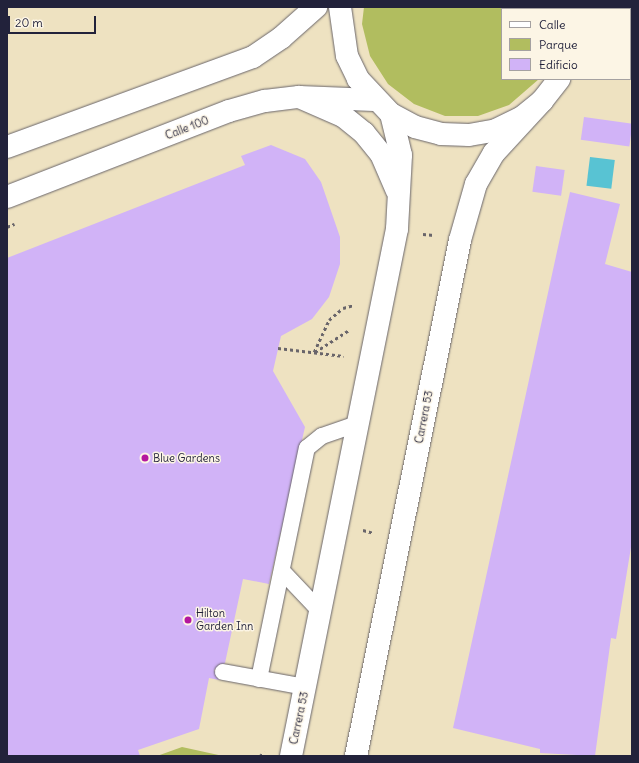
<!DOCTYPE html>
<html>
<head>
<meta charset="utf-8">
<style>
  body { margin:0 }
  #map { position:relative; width:639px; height:763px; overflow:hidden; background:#eee2c1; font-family:Delius,sans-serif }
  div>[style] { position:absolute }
  .green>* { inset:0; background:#b1bd5f }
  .water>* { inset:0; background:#58c3d3; transform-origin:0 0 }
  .building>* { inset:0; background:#d1b3f7; transform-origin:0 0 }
  .path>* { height:2.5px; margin-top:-1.25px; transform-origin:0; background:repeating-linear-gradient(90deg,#69656a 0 3px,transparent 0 6px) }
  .roads { filter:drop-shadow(0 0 1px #69656a) drop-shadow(0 0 1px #69656a) }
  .service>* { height:16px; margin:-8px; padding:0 8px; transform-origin:8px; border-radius:8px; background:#fff }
  .minor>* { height:22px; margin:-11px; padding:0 11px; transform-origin:11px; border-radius:11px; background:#fff }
  .tertiary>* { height:22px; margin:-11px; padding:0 11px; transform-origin:11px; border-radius:11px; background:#fff }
  .secondary>* { height:22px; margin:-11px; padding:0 11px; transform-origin:11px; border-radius:11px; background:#fff }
  .dots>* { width:11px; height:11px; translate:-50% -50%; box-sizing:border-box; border:2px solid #fcf5e5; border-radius:50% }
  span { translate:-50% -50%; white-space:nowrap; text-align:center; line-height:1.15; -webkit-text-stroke:3px #fcf5e5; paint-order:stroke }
  .street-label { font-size:11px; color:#22223b }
  .poi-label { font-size:11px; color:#22223b }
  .left { translate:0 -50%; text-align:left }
  .frame { position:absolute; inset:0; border:8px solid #22223b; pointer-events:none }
  .legend { position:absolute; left:501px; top:8px; width:130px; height:72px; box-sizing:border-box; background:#fcf5e5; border:1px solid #a5a1a1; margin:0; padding:5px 7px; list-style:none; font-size:12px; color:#22223b }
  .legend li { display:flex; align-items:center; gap:8px; height:20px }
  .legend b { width:20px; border:1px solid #a5a1a1 }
  .scale { position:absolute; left:8px; top:16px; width:88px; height:18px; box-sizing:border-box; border:2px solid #22223b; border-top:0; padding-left:5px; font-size:12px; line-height:14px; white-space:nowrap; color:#22223b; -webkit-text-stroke:3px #fcf5e5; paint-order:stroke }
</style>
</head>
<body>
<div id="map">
  <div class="green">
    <i style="clip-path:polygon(364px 7px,560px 7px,560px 9px,502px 9px,502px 79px,539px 79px,509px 105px,478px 116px,445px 116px,414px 104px,388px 84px,370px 56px,362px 24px)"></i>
    <i style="clip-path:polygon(182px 747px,223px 756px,157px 756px)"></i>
  </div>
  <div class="water">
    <i style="left:590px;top:157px;width:25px;height:29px;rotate:7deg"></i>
  </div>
  <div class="building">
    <i style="left:584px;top:117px;width:49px;height:23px;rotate:8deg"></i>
    <i style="clip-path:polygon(271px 145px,305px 159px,321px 182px,340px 237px,340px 264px,329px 297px,312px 319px,281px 336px,273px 371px,305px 427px,269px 584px,243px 579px,225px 663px,214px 670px,219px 680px,209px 678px,199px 729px,138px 750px,140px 756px,7px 756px,7px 258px,245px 165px,241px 156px)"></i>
    <i style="left:536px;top:166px;width:29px;height:26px;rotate:8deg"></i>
    <i style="clip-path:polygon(570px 192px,620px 204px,605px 264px,632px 272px,632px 541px,616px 639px,611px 638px,595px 756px,540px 753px,540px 749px,453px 728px)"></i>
  </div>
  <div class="path">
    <i style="left:7px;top:227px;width:8px;rotate:-23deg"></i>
    <i style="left:423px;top:234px;width:11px;rotate:5deg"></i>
    <i style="left:278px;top:348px;width:66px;rotate:6.9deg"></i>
    <i style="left:314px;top:352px;width:35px;rotate:-65deg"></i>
    <i style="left:329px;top:320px;width:18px;rotate:-41deg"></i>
    <i style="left:343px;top:308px;width:11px;rotate:-15deg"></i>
    <i style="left:315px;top:352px;width:40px;rotate:-32.9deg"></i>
    <i style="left:363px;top:530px;width:11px;rotate:15deg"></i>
    <i style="left:260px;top:756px;width:6px;rotate:-45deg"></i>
  </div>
  <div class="roads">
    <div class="service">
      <i style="left:282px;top:571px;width:55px;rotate:46.5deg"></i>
      <i style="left:223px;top:672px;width:83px;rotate:10.4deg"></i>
      <i style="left:259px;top:679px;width:236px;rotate:-78.3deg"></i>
      <i style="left:307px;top:448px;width:19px;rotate:-39deg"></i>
      <i style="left:322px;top:436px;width:39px;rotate:-19deg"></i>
    </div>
    <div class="minor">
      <i style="left:7px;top:147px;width:262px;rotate:-20.1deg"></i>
      <i style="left:253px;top:57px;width:34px;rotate:-34deg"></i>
      <i style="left:281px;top:38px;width:47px;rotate:-41.5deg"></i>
      <i style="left:7px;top:197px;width:238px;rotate:-21.2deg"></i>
      <i style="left:229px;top:111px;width:37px;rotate:-16deg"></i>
      <i style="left:265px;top:101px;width:34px;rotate:-7deg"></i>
      <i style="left:299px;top:97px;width:75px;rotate:2.3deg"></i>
    </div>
    <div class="tertiary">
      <i style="left:630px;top:48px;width:2px"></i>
    </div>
    <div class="secondary">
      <i style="left:340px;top:7px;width:49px;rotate:81.9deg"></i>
      <i style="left:347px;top:56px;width:25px;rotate:64deg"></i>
      <i style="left:358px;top:79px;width:48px;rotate:46.7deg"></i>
      <i style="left:391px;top:114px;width:27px;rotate:28deg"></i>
      <i style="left:415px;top:127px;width:27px;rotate:15deg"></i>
      <i style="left:441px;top:134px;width:28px;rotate:2deg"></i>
      <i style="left:469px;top:135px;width:27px;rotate:-10deg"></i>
      <i style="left:496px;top:130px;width:28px;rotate:-26deg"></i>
      <i style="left:521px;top:118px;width:27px;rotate:-39deg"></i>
      <i style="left:542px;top:101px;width:28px;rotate:-52deg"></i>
      <i style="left:578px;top:9px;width:2px;rotate:-90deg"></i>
      <i style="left:299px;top:97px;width:48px;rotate:23.4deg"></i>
      <i style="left:343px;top:116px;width:27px;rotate:39deg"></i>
      <i style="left:364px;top:133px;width:27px;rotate:51deg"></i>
      <i style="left:381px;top:154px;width:40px;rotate:66.6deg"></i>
      <i style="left:291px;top:756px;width:538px;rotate:-78.63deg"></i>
      <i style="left:397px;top:229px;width:74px;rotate:-86.9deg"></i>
      <i style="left:401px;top:155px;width:42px;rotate:-103.7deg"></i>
      <i style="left:356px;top:756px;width:526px;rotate:-78.6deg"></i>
      <i style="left:460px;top:240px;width:58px;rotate:-74.1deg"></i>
      <i style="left:476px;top:184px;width:36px;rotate:-60deg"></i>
      <i style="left:494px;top:153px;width:71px;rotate:-47.3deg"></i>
    </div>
  </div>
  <div class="dots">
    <i style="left:145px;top:458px;background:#b5179e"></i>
    <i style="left:188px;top:620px;background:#b5179e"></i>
  </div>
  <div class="street-label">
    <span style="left:187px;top:128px;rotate:-21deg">Calle 100</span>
    <span style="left:424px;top:417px;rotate:-79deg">Carrera 53</span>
    <span style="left:299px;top:718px;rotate:-78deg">Carrera 53</span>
  </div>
  <div class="poi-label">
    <span class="left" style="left:153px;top:458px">Blue Gardens</span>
    <span class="left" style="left:196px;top:620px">Hilton<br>Garden Inn</span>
  </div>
  <div class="frame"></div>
  <ul class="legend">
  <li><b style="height:5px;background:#fff"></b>Calle</li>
  <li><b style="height:11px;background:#b1bd5f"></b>Parque</li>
  <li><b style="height:11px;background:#d1b3f7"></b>Edificio</li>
  </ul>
  <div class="scale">20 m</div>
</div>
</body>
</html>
